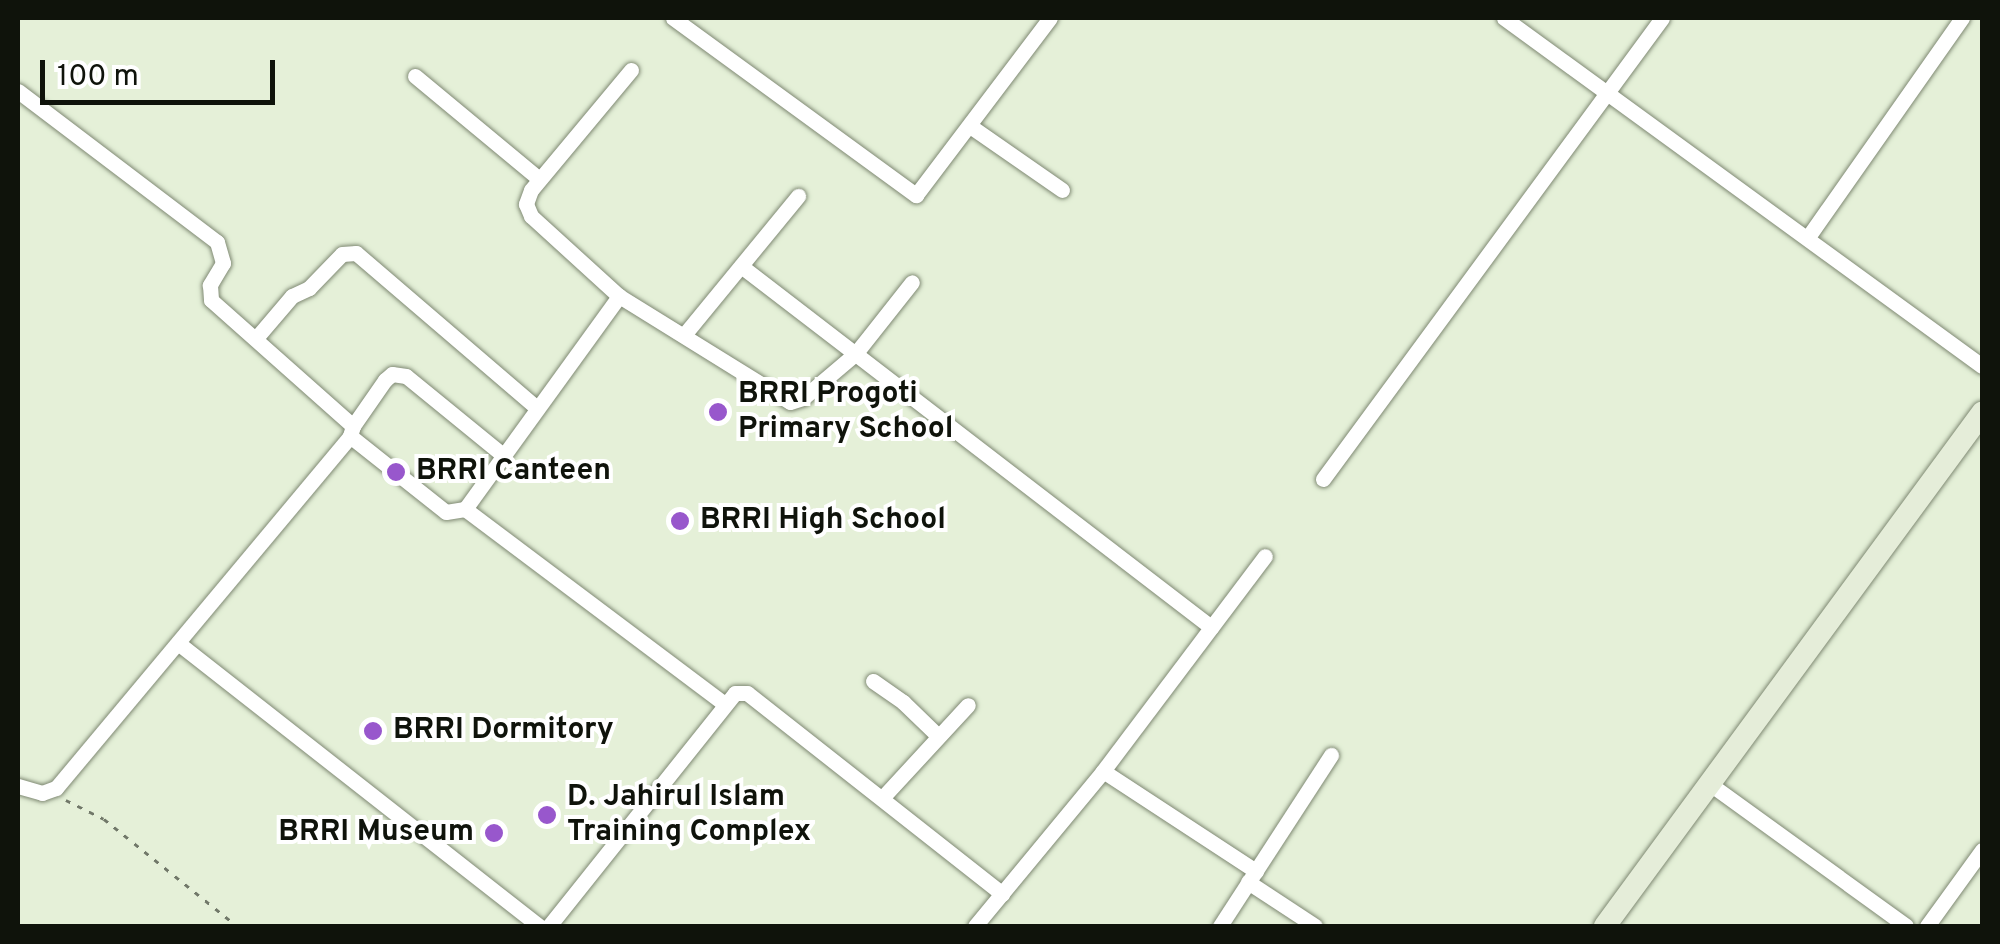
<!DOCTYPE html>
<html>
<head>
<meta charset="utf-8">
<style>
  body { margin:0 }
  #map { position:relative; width:2000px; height:944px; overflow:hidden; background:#e5f0d8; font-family:Overpass,sans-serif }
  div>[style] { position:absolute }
  .path>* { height:2.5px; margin-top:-1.25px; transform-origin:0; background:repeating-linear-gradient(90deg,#717869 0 5px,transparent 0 13px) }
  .roads { filter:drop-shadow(0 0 2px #7f8973) drop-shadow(0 0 2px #7f8973) }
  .minor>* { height:15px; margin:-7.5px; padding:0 7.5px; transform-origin:7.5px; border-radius:7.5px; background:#fff }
  .secondary>* { height:22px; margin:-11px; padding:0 11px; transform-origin:11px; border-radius:11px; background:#e5edd9 }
  .dots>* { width:28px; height:28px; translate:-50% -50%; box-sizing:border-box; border:5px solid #fff; border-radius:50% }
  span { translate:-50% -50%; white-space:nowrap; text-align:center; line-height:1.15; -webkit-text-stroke:8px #fff; paint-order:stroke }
  .poi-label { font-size:30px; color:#0f130b; font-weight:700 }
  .left { translate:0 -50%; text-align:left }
  .right { translate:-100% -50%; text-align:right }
  .frame { position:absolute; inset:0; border:20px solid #0f130b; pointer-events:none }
  .scale { position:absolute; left:40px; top:60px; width:235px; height:45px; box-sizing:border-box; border:5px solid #0f130b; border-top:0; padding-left:12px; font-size:30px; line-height:35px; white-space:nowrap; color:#0f130b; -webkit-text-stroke:8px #fff; paint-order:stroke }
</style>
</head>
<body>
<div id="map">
  <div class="path">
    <i style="left:66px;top:800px;width:42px;rotate:26.6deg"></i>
    <i style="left:104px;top:819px;width:171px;rotate:38.8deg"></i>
  </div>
  <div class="roads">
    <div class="minor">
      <i style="left:673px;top:18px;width:301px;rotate:36.1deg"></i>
      <i style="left:916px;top:195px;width:222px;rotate:-52.9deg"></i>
      <i style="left:1504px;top:18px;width:591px;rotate:36.06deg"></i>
      <i style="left:631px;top:70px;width:156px;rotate:129.8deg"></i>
      <i style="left:531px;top:190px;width:15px;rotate:110deg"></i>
      <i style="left:526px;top:204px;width:13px;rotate:67deg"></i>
      <i style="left:531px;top:216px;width:119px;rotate:42.3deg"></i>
      <i style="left:619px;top:296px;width:201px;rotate:31.8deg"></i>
      <i style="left:790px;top:402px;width:14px;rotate:-17deg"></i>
      <i style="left:803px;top:398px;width:70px;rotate:-40.3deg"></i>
      <i style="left:856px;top:353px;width:90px;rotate:-51.7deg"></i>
      <i style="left:415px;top:76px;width:161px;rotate:39.7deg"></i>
      <i style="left:18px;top:91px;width:250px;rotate:37.2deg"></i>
      <i style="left:217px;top:242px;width:22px;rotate:74deg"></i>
      <i style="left:223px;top:263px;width:26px;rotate:121deg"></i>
      <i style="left:210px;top:285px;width:15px;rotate:86deg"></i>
      <i style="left:211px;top:300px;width:190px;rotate:41.6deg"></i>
      <i style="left:353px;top:426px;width:10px;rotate:107deg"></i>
      <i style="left:970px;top:126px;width:112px;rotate:34.8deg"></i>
      <i style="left:1808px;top:237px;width:268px;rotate:-54.9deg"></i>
      <i style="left:741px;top:266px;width:593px;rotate:37.53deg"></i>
      <i style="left:684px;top:335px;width:180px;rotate:-50.6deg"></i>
      <i style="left:257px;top:337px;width:54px;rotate:-49.5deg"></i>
      <i style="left:292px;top:296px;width:19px;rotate:-25deg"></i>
      <i style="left:309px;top:288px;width:47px;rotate:-45.9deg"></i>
      <i style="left:342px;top:254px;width:14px;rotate:-4deg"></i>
      <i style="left:356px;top:253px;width:238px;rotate:40.6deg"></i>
      <i style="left:353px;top:426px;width:56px;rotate:-55.2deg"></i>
      <i style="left:385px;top:380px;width:9px;rotate:-41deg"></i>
      <i style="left:392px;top:374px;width:14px;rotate:8deg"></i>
      <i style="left:406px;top:376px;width:125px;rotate:39.2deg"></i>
      <i style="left:1323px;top:479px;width:572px;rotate:-53.67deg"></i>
      <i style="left:465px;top:509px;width:325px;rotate:36.9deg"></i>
      <i style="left:178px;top:643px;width:459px;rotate:38.1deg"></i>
      <i style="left:873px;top:681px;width:37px;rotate:35deg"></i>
      <i style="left:903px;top:702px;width:47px;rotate:44.1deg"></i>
      <i style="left:1103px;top:771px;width:183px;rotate:33.2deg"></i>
      <i style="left:1710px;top:784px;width:242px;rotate:35.9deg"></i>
      <i style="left:18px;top:786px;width:25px;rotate:16deg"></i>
      <i style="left:42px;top:793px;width:15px;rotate:-20deg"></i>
      <i style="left:56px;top:788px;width:459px;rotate:-50.1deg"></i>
      <i style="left:350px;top:436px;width:122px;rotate:38.4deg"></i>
      <i style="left:446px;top:512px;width:19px;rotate:-9deg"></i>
      <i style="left:465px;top:509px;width:263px;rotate:-54.1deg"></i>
      <i style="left:883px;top:797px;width:125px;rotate:-47.3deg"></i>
      <i style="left:1248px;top:882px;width:80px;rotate:33.3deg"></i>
      <i style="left:549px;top:926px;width:298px;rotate:-51.4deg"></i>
      <i style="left:735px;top:693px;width:12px"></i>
      <i style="left:747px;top:693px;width:325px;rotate:38.2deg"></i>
      <i style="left:975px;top:926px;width:201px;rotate:-50.4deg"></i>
      <i style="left:1103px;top:771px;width:269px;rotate:-53deg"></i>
      <i style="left:1220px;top:926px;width:204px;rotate:-57deg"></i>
      <i style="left:1927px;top:926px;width:94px;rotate:-54.1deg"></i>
    </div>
    <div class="secondary">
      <i style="left:1605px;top:926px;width:637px;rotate:-53.69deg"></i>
    </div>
  </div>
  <div class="dots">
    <i style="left:718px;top:412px;background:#9857cc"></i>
    <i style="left:396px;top:472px;background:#9857cc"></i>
    <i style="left:680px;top:521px;background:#9857cc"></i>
    <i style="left:373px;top:731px;background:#9857cc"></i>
    <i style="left:547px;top:815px;background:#9857cc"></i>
    <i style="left:494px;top:833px;background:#9857cc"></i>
  </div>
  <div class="poi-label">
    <span class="left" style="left:738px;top:412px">BRRI Progoti<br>Primary School</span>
    <span class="left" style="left:416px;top:472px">BRRI Canteen</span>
    <span class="left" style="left:700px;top:521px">BRRI High School</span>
    <span class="left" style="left:393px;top:731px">BRRI Dormitory</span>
    <span class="left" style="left:567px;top:815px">D. Jahirul Islam<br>Training Complex</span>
    <span class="right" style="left:474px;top:833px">BRRI Museum</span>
  </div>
  <div class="frame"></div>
  <div class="scale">100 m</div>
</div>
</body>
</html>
